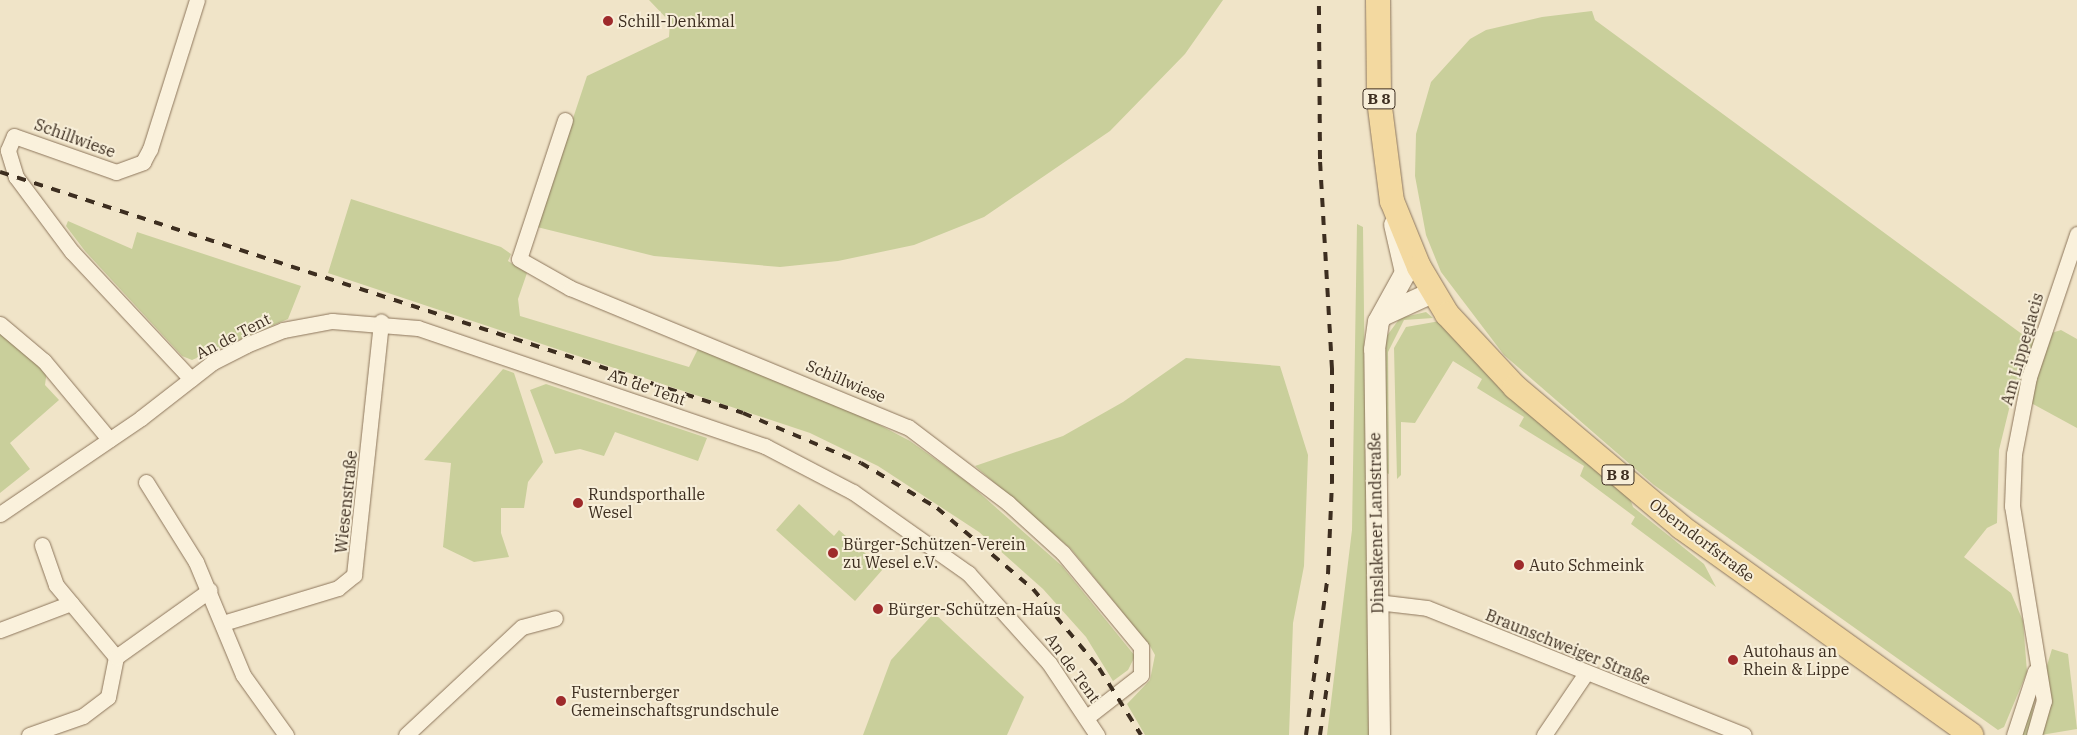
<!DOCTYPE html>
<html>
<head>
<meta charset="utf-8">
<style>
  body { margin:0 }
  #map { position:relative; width:2077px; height:735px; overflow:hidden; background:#f0e4c8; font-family:"IBM Plex Serif",serif }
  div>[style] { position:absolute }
  .green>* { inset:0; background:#c9cf9b }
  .roads { filter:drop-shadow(0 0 1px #8d765c) drop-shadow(0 0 1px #8d765c) }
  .street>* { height:15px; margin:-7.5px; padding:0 7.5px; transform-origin:7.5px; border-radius:7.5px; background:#faf1dc }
  .secondary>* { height:21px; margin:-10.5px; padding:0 10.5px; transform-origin:10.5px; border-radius:10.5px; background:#faf1dc }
  .primary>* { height:24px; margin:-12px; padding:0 12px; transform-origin:12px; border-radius:12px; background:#f3d9a0 }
  .rail>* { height:4px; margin-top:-2px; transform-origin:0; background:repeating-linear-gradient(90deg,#3d2e20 0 9px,transparent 0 18px) }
  .dots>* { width:14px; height:14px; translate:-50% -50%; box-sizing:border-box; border:2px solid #f7eed8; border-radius:50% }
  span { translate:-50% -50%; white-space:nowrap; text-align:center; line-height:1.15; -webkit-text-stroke:4px #f7eed8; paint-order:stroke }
  .shield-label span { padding:1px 4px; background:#f7eed8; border:1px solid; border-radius:4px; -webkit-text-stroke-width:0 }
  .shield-label { font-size:15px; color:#3d2e20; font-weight:700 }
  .poi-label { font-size:16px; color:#3d2e20 }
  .left { translate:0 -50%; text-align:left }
  .street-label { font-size:16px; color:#3d2e20 }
</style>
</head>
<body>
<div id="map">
  <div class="green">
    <i style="clip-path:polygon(649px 0,1223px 0,1185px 54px,1110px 131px,984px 217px,914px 245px,838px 261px,780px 267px,654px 256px,537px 227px,587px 76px,669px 37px,670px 22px)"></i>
    <i style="clip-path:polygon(1592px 11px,1595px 20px,2030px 340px,2061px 330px,2077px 339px,2077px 428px,2013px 393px,1999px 450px,1997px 523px,1987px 528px,1964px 557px,2011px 593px,2023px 621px,2027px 672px,2004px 727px,1998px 730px,1654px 485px,1504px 355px,1441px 272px,1426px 235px,1415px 176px,1416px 134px,1431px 82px,1470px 39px,1486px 30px,1542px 17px)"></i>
    <i style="clip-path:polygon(351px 199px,501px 247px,511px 254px,508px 261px,527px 273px,518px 299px,520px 316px,689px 367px,699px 347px,851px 410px,910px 441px,966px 481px,1062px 566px,1135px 656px,1128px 670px,1113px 681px,1086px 637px,1043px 589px,979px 532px,878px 466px,810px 433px,328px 273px)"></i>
    <i style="clip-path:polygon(68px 221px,132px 249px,137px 232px,301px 286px,288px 319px,192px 360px,182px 356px,85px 251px,66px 226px)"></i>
    <i style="clip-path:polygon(1357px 224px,1363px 227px,1369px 735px,1327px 735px,1352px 530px)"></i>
    <i style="clip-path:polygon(1426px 312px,1433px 318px,1404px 320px,1388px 352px,1389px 474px,1384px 472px,1380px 378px,1386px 337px,1400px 318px)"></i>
    <i style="clip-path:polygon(1440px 321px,1628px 493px,1633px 507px,1704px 564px,1716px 587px,1631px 524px,1635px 517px,1580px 476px,1584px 466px,1519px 426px,1524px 417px,1477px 388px,1482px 379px,1453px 361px,1415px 423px,1401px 422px,1401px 475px,1397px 479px,1394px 348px,1406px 327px)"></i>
    <i style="clip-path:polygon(0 332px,47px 370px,45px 385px,59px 400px,10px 443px,30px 469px,0 493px)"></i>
    <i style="clip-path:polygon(1186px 358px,1280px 366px,1308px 455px,1304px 566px,1293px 623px,1289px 735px,1145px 735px,1127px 704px,1150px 680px,1155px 655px,1150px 646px,1071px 549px,975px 466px,1063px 436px,1123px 402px)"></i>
    <i style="clip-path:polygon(503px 369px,514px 373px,543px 462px,528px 482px,524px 508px,501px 508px,501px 533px,509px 557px,474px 562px,443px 547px,451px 463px,424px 460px)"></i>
    <i style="clip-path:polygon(546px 384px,707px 438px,698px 461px,615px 432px,604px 456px,580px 449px,555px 454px,530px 390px)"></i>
    <i style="clip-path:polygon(799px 504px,834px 536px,839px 530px,883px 569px,855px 601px,776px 530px)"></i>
    <i style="clip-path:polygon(934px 613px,1024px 697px,1007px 735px,863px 735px,891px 660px)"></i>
    <i style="clip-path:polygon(2052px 649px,2068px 654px,2077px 729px,2041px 735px,2045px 672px)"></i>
    <i style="clip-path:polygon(2037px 689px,2028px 735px,2021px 735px,2031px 709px)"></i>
  </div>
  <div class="roads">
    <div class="street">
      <i style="left:565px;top:120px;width:146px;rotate:108.3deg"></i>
      <i style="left:519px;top:259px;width:59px;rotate:29.6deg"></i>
      <i style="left:570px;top:288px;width:365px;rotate:22.4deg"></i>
      <i style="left:908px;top:427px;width:126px;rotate:37.2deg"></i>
      <i style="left:1008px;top:503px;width:74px;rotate:42.3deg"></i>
      <i style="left:1063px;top:553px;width:122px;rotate:50.3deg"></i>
      <i style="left:1141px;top:647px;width:28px;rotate:90deg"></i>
      <i style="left:1141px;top:675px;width:68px;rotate:142.1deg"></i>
      <i style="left:0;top:324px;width:57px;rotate:40.1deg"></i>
      <i style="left:44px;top:361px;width:102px;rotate:50.2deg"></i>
      <i style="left:191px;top:379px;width:174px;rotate:-133.1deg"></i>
      <i style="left:72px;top:252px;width:94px;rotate:-126.7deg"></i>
      <i style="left:16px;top:177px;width:28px;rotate:-107deg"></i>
      <i style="left:8px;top:150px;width:15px;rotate:-67deg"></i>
      <i style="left:14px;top:136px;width:108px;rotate:19.4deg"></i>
      <i style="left:116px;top:172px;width:29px;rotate:-20deg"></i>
      <i style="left:143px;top:162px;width:15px;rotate:-62deg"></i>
      <i style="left:150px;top:149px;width:156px;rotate:-72.5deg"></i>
      <i style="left:146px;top:482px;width:94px;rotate:58deg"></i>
      <i style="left:196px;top:562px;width:122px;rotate:67.4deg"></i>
      <i style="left:243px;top:675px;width:74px;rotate:54.4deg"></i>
      <i style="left:0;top:514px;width:171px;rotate:-34.2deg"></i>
      <i style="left:141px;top:418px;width:91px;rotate:-37.9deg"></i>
      <i style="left:213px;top:362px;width:37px;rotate:-27deg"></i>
      <i style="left:246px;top:345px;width:40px;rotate:-22deg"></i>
      <i style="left:283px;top:330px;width:50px;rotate:-10.4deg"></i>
      <i style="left:332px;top:321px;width:86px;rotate:4.7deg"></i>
      <i style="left:418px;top:328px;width:367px;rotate:18.8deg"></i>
      <i style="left:765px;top:446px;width:99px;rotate:27.6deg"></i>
      <i style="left:853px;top:492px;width:141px;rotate:35.2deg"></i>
      <i style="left:968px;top:573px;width:121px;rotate:48deg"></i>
      <i style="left:1049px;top:663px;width:87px;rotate:56.3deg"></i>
      <i style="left:42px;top:545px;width:42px;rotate:70.7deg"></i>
      <i style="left:56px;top:585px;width:94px;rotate:50.2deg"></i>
      <i style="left:1377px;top:602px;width:50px;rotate:6.8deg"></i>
      <i style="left:1427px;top:608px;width:341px;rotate:21.8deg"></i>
      <i style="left:223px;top:623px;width:120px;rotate:-16.9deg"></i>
      <i style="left:338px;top:588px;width:21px;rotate:-39deg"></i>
      <i style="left:354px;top:575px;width:255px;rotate:-83.9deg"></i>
      <i style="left:0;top:630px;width:76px;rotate:-20.8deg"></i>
      <i style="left:29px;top:735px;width:57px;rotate:-19.4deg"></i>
      <i style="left:83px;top:716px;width:31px;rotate:-37deg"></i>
      <i style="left:108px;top:697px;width:41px;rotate:-78.7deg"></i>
      <i style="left:116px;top:657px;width:115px;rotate:-35.5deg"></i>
      <i style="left:406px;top:735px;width:158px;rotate:-43deg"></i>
      <i style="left:522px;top:627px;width:34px;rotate:-15deg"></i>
      <i style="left:1544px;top:735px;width:75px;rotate:-55.9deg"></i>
      <i style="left:2014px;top:735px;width:67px;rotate:-71.8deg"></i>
      <i style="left:2034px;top:735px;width:35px;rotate:-74deg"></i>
      <i style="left:2044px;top:701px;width:198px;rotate:-99.3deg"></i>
      <i style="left:2012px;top:506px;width:52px;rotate:-87.8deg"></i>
      <i style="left:2014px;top:454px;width:78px;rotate:-79deg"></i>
      <i style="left:2029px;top:377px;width:151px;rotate:-71.4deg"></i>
    </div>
    <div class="secondary">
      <i style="left:1384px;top:314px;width:53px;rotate:-24.6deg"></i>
      <i style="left:1379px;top:735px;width:386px;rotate:-90.7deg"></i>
      <i style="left:1374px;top:349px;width:28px;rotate:-82deg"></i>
      <i style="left:1378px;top:321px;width:56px;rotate:-61.1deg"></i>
      <i style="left:1405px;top:272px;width:49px;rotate:-102.9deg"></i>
    </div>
    <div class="primary">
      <i style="left:1378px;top:0;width:100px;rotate:89.4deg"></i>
      <i style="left:1379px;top:100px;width:102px;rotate:82.7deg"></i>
      <i style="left:1392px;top:201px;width:71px;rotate:67.8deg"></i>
      <i style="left:1419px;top:267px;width:55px;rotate:59.2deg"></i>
      <i style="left:1447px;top:314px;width:100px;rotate:47deg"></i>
      <i style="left:1515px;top:387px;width:217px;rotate:40.1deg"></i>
      <i style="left:1681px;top:527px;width:357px;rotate:35.6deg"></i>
    </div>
  </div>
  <div class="rail">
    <i style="left:0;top:172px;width:781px;rotate:17.97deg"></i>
    <i style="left:743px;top:413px;width:128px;rotate:23deg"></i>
    <i style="left:861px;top:463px;width:88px;rotate:30.6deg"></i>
    <i style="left:937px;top:508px;width:126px;rotate:40.2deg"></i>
    <i style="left:1033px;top:589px;width:103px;rotate:50.1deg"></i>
    <i style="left:1099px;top:668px;width:79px;rotate:57.9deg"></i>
    <i style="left:1306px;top:735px;width:162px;rotate:-82.2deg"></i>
    <i style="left:1328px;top:574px;width:91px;rotate:-87.5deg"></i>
    <i style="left:1332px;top:483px;width:114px;rotate:-90deg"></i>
    <i style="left:1332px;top:369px;width:210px;rotate:-93.3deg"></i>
    <i style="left:1320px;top:159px;width:159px;rotate:-90.4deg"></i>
    <i style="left:1320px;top:735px;width:71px;rotate:-81.9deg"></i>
  </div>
  <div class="dots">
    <i style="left:608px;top:21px;background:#9e2a2b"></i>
    <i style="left:578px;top:503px;background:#9e2a2b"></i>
    <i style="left:833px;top:553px;background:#9e2a2b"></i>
    <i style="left:1519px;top:565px;background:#9e2a2b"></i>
    <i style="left:878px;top:609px;background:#9e2a2b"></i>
    <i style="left:1733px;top:660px;background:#9e2a2b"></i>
    <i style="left:561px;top:701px;background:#9e2a2b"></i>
  </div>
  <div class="shield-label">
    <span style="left:1379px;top:99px">B 8</span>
    <span style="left:1618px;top:475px">B 8</span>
  </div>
  <div class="poi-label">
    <span class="left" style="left:618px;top:21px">Schill-Denkmal</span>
    <span class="left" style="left:588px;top:503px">Rundsporthalle<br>Wesel</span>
    <span class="left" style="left:843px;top:553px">Bürger-Schützen-Verein<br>zu Wesel e.V.</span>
    <span class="left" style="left:1529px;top:565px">Auto Schmeink</span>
    <span class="left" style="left:888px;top:609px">Bürger-Schützen-Haus</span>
    <span class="left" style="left:1743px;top:660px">Autohaus an<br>Rhein &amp; Lippe</span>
    <span class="left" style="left:571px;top:701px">Fusternberger<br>Gemeinschaftsgrundschule</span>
  </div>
  <div class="street-label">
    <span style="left:75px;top:138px;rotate:20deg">Schillwiese</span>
    <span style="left:233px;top:336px;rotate:-27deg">An de Tent</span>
    <span style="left:2022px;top:349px;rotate:-74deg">Am Lippeglacis</span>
    <span style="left:846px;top:381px;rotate:23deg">Schillwiese</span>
    <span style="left:647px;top:387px;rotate:19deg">An de Tent</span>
    <span style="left:346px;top:502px;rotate:-84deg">Wiesenstraße</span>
    <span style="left:1376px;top:523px;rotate:-91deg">Dinslakener Landstraße</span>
    <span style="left:1702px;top:540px;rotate:37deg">Oberndorfstraße</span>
    <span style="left:1568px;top:647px;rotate:22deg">Braunschweiger Straße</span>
    <span style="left:1073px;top:668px;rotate:54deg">An de Tent</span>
  </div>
</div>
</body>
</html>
